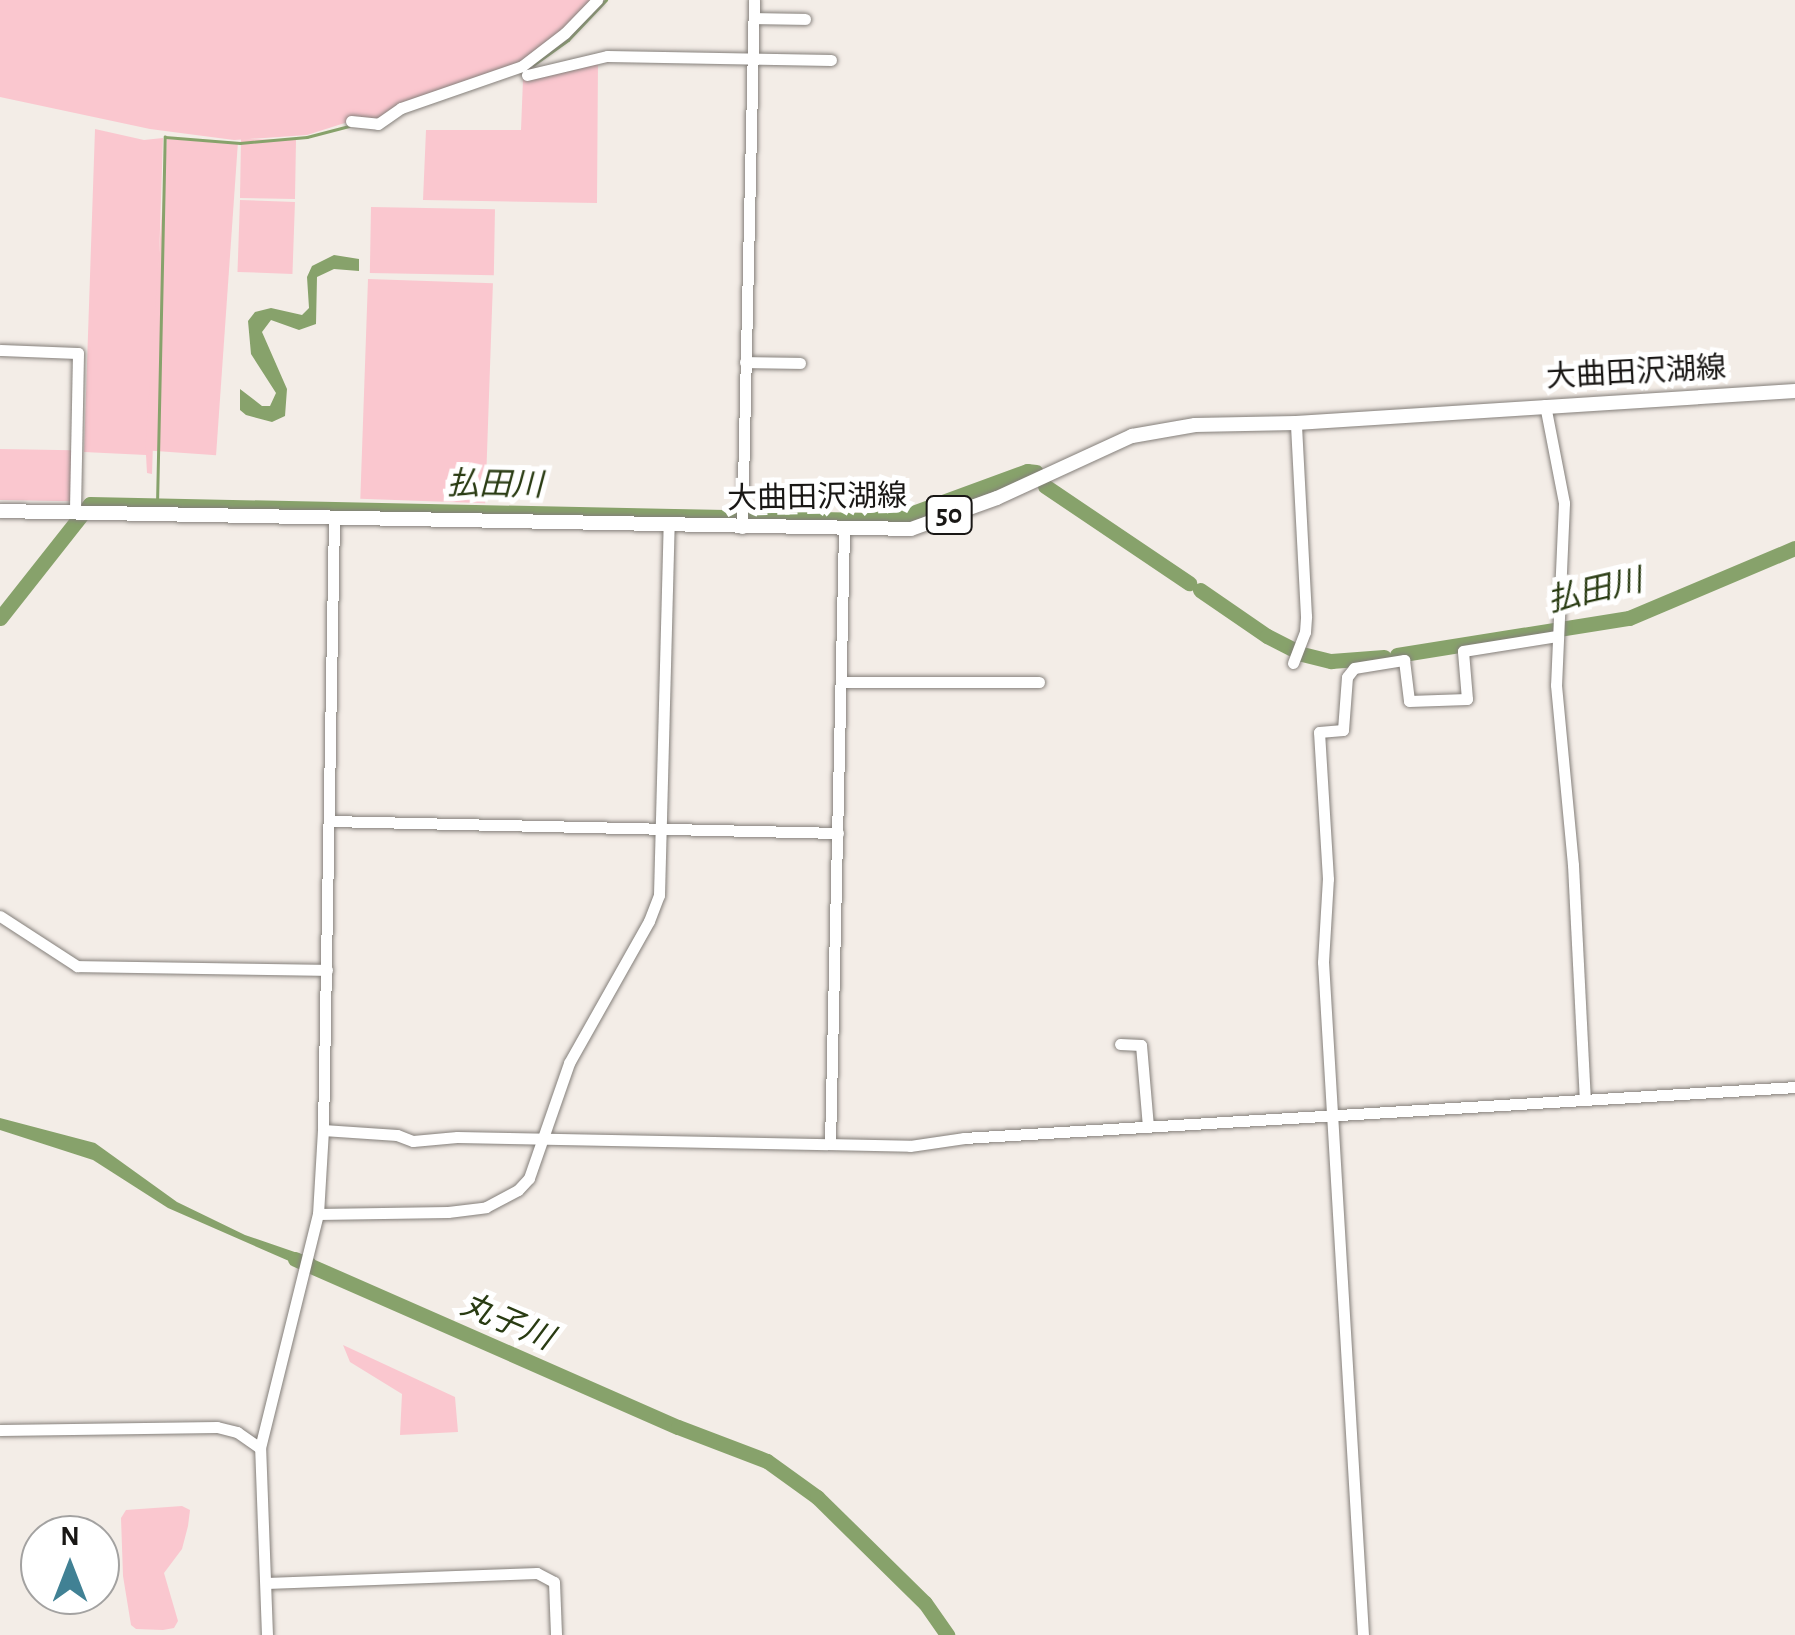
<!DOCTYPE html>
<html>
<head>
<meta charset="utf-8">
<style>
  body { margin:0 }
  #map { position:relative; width:1795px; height:1635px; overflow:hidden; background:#f3ede7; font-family:"Alegreya Sans","Noto Sans JP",sans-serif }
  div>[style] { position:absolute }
  .green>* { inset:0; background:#fac7cf; transform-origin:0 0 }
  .water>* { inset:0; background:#87a26b }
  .stream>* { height:2.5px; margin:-1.25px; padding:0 1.25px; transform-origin:1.25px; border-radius:1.25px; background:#87a26b }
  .river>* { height:15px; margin:-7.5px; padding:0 7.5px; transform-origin:7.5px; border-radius:7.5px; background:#87a26b }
  .roads { filter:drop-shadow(0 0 2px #847f7a) drop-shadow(0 0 2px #847f7a) }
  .minor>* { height:11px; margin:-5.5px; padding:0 5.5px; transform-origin:5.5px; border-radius:5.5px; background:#fff }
  .major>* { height:14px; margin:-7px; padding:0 7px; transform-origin:7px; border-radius:7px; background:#fff }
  span { translate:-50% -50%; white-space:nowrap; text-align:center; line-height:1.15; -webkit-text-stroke:10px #fff; paint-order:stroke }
  .shield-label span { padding:2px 8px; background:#fff; border:2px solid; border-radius:8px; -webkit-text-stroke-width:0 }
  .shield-label { font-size:28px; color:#191715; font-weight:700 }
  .street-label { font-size:30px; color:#191715 }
  .water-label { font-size:32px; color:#293b12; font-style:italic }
  .north { position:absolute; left:20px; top:1515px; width:100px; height:100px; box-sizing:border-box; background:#fff; border:2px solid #a3a2a1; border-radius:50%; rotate:0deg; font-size:28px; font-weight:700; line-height:40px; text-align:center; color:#191715 }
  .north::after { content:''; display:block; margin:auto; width:35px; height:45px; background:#418194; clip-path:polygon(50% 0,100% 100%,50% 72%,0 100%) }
</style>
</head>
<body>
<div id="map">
  <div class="green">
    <i style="clip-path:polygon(0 0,597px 0,522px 66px,401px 108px,378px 124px,351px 121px,307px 135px,234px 140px,150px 129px,0 97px)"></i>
    <i style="clip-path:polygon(598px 61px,597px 203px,423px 200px,426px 130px,521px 130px,523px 79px)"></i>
    <i style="clip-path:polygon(95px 129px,144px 140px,163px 138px,152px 474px,147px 473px,146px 455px,84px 452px)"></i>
    <i style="left:167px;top:139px;width:71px;height:312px;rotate:4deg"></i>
    <i style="left:296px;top:140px;width:59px;height:55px;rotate:91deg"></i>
    <i style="left:240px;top:200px;width:55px;height:72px;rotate:2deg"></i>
    <i style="left:371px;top:207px;width:124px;height:66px;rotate:1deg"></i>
    <i style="left:368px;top:279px;width:125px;height:220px;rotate:2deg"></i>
    <i style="left:0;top:449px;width:72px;height:51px;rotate:1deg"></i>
    <i style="clip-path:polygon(343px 1345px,455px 1397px,458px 1432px,400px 1435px,402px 1394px,350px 1362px)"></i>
    <i style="clip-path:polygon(182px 1506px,190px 1510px,188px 1526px,182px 1549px,164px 1573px,178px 1621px,174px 1628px,163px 1630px,136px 1629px,131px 1625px,123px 1576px,121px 1518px,126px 1510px)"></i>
  </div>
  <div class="water">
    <i style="clip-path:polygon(334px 255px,359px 259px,359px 271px,334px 269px,317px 277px,316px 324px,299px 330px,271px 320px,262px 332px,287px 389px,285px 416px,272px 422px,246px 415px,240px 410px,240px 389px,262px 406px,270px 406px,276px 393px,251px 354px,248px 321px,255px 312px,271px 308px,302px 315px,309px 308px,307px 277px,312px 266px)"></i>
    <i style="clip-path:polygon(0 1118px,95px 1143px,177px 1202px,245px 1235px,315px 1259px,312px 1271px,168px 1208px,93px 1160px,0 1130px)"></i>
  </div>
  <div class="stream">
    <i style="left:533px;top:65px;width:43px;rotate:-35.5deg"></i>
    <i style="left:568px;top:40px;width:55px;rotate:-46.5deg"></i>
    <i style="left:157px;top:505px;width:368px;rotate:-88.8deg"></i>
    <i style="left:165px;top:137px;width:75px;rotate:4.6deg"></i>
    <i style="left:240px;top:143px;width:67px;rotate:-5.1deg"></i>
    <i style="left:307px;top:137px;width:43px;rotate:-14.7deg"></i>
  </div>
  <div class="river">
    <i style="left:1045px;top:486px;width:174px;rotate:34deg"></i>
    <i style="left:1200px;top:590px;width:81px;rotate:34.5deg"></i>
    <i style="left:1267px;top:636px;width:39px;rotate:27deg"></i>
    <i style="left:1302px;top:654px;width:30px;rotate:14deg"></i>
    <i style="left:1331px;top:661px;width:53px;rotate:-4.3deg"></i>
    <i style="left:0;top:618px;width:145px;rotate:-51.7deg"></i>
    <i style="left:90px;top:504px;width:778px;rotate:1.18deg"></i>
    <i style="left:868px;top:520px;width:39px;rotate:-7deg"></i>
    <i style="left:907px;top:515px;width:128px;rotate:-20.1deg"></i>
    <i style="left:1027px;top:471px;width:9px;rotate:6deg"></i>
    <i style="left:1397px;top:655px;width:235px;rotate:-9.1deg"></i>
    <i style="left:1629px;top:618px;width:180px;rotate:-22.9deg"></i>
    <i style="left:295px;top:1259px;width:418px;rotate:23.7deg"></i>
    <i style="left:678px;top:1427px;width:95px;rotate:20.9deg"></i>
    <i style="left:767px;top:1461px;width:62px;rotate:35.8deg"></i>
    <i style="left:817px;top:1497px;width:151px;rotate:44.5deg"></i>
    <i style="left:925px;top:1603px;width:39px;rotate:55deg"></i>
  </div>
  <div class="roads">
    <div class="minor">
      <i style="left:754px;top:18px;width:51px;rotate:1.1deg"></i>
      <i style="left:527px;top:75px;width:82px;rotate:-13.4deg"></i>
      <i style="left:607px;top:56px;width:224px;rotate:1deg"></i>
      <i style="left:351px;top:121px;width:27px;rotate:6deg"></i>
      <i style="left:378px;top:124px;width:28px;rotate:-35deg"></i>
      <i style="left:401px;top:108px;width:128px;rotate:-19.1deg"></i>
      <i style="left:522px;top:66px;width:54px;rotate:-37.5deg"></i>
      <i style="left:565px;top:33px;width:46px;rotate:-45.9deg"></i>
      <i style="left:0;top:350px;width:78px;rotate:2.2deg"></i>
      <i style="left:78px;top:353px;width:160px;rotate:91.1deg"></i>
      <i style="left:745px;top:362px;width:55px;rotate:1deg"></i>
      <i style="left:1545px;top:405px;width:100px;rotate:79deg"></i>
      <i style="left:1564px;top:503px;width:182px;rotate:92.5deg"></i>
      <i style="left:1556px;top:685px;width:181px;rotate:84.6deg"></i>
      <i style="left:1573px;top:865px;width:235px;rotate:87.1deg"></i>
      <i style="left:742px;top:528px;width:528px;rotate:-88.7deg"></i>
      <i style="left:1293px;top:663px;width:33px;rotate:-69deg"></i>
      <i style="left:1305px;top:632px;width:16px;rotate:-86deg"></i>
      <i style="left:1306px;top:616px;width:193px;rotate:-93deg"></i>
      <i style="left:843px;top:682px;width:196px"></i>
      <i style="left:330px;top:821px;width:508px;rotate:1.35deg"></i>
      <i style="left:0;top:916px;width:92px;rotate:33deg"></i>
      <i style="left:77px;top:966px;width:250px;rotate:0.9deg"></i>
      <i style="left:1120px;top:1044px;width:21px;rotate:3deg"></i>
      <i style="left:1141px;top:1045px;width:82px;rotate:85.1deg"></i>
      <i style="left:323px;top:1130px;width:74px;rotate:3.9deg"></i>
      <i style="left:397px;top:1135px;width:17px;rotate:21deg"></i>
      <i style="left:413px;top:1141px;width:44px;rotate:-5.2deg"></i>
      <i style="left:457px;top:1137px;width:453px;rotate:1.1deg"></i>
      <i style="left:910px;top:1146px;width:55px;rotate:-8.4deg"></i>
      <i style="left:964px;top:1138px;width:833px;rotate:-3.51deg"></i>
      <i style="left:830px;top:1144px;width:614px;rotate:-88.69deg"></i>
      <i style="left:318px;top:1214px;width:130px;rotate:-0.9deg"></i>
      <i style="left:448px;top:1212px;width:38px;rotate:-7deg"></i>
      <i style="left:486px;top:1207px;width:36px;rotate:-28deg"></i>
      <i style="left:518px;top:1190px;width:16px;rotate:-47deg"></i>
      <i style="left:529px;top:1178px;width:122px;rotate:-70.8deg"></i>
      <i style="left:569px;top:1063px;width:163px;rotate:-60.6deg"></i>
      <i style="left:649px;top:921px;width:28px;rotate:-69deg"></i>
      <i style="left:659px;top:895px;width:370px;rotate:-88.5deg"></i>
      <i style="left:0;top:1430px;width:217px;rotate:-0.8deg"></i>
      <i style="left:217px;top:1427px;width:21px;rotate:14deg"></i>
      <i style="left:237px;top:1432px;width:28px;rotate:35deg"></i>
      <i style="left:266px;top:1583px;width:271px;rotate:-2.1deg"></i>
      <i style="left:537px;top:1573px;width:19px;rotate:28deg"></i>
      <i style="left:554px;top:1582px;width:53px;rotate:87.8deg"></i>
      <i style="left:267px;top:1635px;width:187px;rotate:-92.1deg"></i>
      <i style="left:260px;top:1448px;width:241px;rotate:-76.1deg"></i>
      <i style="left:318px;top:1214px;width:84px;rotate:-86.6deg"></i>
      <i style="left:323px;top:1130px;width:612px;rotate:-88.97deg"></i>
      <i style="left:1363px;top:1635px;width:674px;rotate:-93.4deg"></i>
      <i style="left:1323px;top:962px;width:83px;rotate:-86.6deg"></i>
      <i style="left:1328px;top:879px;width:147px;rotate:-93.5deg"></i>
      <i style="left:1319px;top:732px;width:24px;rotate:-5deg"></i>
      <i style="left:1343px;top:730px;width:53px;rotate:-85.7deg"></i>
      <i style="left:1347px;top:677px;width:11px;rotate:-52deg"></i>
      <i style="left:1354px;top:668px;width:51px;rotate:-9.1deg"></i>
      <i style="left:1404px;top:660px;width:41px;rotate:83deg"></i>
      <i style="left:1409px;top:701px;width:58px;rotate:-2deg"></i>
      <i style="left:1467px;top:699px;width:48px;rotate:-94.8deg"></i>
      <i style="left:1463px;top:651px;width:95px;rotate:-9.1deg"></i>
    </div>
    <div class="major">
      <i style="left:0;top:511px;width:911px;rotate:1.13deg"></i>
      <i style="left:911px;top:529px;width:91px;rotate:-19.8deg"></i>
      <i style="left:997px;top:498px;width:149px;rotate:-24.7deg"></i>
      <i style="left:1132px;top:436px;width:64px;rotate:-9.9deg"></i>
      <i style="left:1195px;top:425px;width:101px;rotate:-1.1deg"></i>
      <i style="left:1296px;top:423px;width:500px;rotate:-3.67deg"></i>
    </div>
  </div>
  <div class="shield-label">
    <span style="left:949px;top:515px">50</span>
  </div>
  <div class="street-label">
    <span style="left:1636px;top:373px;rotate:-3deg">大曲田沢湖線</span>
    <span style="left:817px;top:498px;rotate:-1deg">大曲田沢湖線</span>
  </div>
  <div class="water-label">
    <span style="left:495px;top:485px;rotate:1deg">払田川</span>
    <span style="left:1595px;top:591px;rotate:-13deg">払田川</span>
    <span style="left:507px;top:1322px;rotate:23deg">丸子川</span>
  </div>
  <div class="north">N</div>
</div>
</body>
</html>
